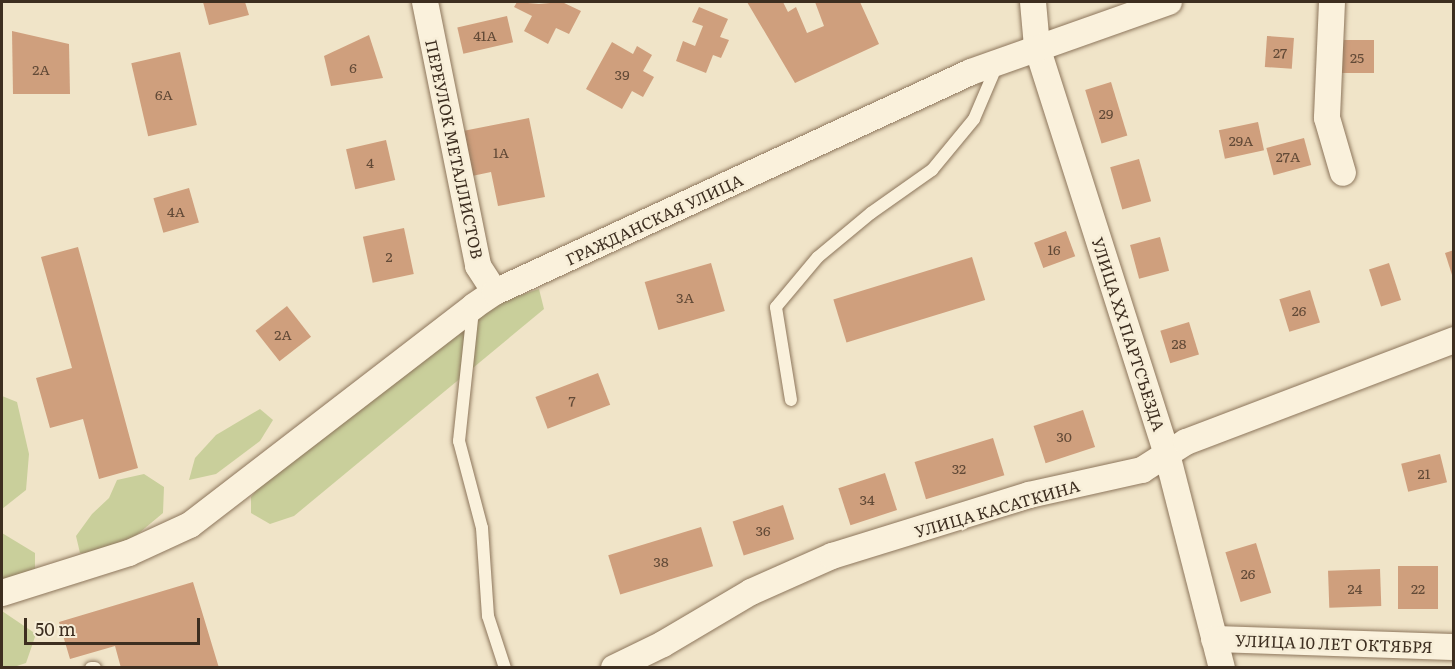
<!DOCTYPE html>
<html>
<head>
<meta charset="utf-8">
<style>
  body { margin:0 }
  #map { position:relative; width:1455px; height:669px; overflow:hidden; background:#f0e4c8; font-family:Literata,serif }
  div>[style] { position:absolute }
  .green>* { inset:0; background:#c9cf9b }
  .building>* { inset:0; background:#cf9f7d; transform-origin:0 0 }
  .roads { filter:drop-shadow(0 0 2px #8d765c) drop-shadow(0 0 2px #8d765c) }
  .lane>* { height:12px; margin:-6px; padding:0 6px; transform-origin:6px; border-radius:6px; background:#faf1dc }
  .street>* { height:26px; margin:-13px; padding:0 13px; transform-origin:13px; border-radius:13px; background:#faf1dc }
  span { translate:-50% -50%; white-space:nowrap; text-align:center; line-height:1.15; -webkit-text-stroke:5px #f7eed8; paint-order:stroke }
  .number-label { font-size:14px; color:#624a37 }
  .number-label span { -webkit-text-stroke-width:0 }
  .street-label { font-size:16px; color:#3d2e20 }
  .frame { position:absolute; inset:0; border:3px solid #3d2e20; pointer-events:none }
  .scale { position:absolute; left:24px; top:618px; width:176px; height:27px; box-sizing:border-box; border:3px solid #3d2e20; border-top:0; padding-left:8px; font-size:18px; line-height:21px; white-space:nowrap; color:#3d2e20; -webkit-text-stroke:4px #f7eed8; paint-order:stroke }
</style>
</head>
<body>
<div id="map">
  <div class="green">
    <i style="clip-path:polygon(539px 289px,544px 309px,294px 516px,270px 524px,251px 513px,251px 497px,273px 469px,476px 310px)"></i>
    <i style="clip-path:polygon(2px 396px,17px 402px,29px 454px,26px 490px,2px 509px)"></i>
    <i style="clip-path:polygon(260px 409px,273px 420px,260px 441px,216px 474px,189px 480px,195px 458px,216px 435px)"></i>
    <i style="clip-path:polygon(144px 474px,164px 487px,163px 513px,115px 553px,80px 553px,76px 536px,92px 514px,109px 498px,117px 480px)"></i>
    <i style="clip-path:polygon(2px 533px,35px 553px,35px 569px,2px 580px)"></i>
    <i style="clip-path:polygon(2px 611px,36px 634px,26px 663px,14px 667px,2px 667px)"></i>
  </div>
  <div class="building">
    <i style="clip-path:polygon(203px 2px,245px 2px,249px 15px,209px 25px)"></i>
    <i style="clip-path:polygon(517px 2px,539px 4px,562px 2px,581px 11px,569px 34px,556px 28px,548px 44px,524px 31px,532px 16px,514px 7px)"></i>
    <i style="clip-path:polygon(747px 2px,783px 2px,788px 12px,796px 7px,807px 33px,824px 26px,815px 2px,860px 2px,879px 44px,795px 83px)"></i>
    <i style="clip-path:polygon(699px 7px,728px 19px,720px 37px,729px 40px,721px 58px,713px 55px,706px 73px,676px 61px,683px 41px,695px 46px,703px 26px,692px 22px)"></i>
    <i style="left:507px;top:16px;width:27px;height:51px;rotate:77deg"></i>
    <i style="clip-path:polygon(12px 31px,69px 44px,70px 94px,13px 94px)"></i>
    <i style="clip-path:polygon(369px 35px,383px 78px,331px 86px,324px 56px)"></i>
    <i style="left:1267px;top:36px;width:27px;height:31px;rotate:4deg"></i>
    <i style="left:1341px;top:40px;width:33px;height:33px"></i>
    <i style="clip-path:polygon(612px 42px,633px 54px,637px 46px,652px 55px,643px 71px,654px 77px,643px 97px,632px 91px,622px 109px,586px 89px)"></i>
    <i style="left:180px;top:52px;width:75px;height:50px;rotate:77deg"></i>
    <i style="left:1111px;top:82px;width:56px;height:27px;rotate:73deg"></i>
    <i style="clip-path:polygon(529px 118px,545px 197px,498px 206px,491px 172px,472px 176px,463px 131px)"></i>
    <i style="left:1258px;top:122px;width:29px;height:40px;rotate:78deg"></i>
    <i style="left:1304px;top:138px;width:28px;height:39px;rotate:75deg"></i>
    <i style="left:386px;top:140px;width:41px;height:41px;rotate:77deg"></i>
    <i style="left:1139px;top:159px;width:44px;height:30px;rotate:74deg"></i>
    <i style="left:189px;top:188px;width:36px;height:37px;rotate:74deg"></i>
    <i style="left:404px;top:228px;width:47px;height:42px;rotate:78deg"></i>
    <i style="left:1066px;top:231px;width:27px;height:34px;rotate:70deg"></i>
    <i style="left:1160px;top:237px;width:35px;height:31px;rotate:75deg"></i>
    <i style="clip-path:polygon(78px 247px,138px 468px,99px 479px,83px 419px,50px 428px,36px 378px,72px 368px,41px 257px)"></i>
    <i style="clip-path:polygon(1454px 250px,1454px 278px,1453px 278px,1445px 253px)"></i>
    <i style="left:972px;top:257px;width:45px;height:145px;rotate:73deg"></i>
    <i style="left:711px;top:263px;width:50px;height:69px;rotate:74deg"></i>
    <i style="left:1389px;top:263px;width:39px;height:21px;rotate:72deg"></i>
    <i style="left:1310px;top:290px;width:34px;height:32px;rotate:73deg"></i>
    <i style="left:287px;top:306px;width:39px;height:40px;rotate:52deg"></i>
    <i style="left:1189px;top:322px;width:34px;height:30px;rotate:73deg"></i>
    <i style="left:598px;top:373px;width:34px;height:67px;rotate:69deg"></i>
    <i style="left:1083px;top:410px;width:39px;height:52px;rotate:72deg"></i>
    <i style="left:993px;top:438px;width:39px;height:82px;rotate:73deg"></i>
    <i style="left:1440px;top:454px;width:29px;height:40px;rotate:76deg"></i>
    <i style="left:885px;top:473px;width:39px;height:49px;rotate:72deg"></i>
    <i style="left:783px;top:505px;width:36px;height:53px;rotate:72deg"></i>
    <i style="left:701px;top:527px;width:41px;height:97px;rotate:73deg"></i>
    <i style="left:1256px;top:543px;width:52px;height:32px;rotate:73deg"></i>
    <i style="left:1398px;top:566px;width:40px;height:43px"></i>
    <i style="left:1380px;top:569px;width:37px;height:52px;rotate:88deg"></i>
    <i style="clip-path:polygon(193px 582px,219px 668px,121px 668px,115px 646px,70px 659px,59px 622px)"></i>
  </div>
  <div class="roads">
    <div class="lane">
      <i style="left:473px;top:310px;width:132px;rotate:96.1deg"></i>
      <i style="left:459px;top:441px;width:90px;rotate:75.2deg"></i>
      <i style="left:482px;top:528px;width:88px;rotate:86.1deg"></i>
      <i style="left:488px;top:616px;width:55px;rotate:71.9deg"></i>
      <i style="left:791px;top:400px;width:94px;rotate:-99.2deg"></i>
      <i style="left:776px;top:307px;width:65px;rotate:-50deg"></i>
      <i style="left:818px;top:257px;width:69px;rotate:-39.7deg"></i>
      <i style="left:871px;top:213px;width:75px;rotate:-35.2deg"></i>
      <i style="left:932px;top:170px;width:66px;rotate:-50.5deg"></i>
      <i style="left:974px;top:119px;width:59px;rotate:-66.9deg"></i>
      <i style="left:91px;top:668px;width:4px"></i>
    </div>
    <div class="street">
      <i style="left:425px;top:2px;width:269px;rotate:78.6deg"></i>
      <i style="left:478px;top:266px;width:31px;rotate:57deg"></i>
      <i style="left:1033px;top:2px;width:45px;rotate:84.9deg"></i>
      <i style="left:1037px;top:47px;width:427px;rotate:72.3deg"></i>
      <i style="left:1167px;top:454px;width:221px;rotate:75.6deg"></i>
      <i style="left:1332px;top:2px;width:116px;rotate:92.5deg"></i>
      <i style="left:1327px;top:118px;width:57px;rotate:73.8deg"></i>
      <i style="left:2px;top:593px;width:133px;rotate:-17.5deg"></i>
      <i style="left:129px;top:553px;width:67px;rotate:-24.7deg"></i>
      <i style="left:190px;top:525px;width:359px;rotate:-37.6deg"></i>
      <i style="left:474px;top:306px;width:25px;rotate:-34deg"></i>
      <i style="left:495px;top:292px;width:524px;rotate:-24.81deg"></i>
      <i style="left:971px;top:72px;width:210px;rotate:-19.5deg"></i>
      <i style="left:1214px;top:639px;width:240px;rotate:1.9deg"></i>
      <i style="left:614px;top:668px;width:55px;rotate:-26.1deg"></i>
      <i style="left:663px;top:644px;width:102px;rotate:-30.6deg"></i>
      <i style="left:751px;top:592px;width:89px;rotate:-24deg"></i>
      <i style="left:832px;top:556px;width:206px;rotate:-17.2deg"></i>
      <i style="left:1029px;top:495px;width:116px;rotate:-12.5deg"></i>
      <i style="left:1142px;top:470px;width:52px;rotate:-32.5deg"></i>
      <i style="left:1186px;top:442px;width:287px;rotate:-20.8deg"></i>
    </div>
  </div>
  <div class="number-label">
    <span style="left:485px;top:35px">41А</span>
    <span style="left:1280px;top:52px">27</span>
    <span style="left:1357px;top:57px">25</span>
    <span style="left:353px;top:67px">6</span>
    <span style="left:41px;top:69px">2А</span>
    <span style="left:622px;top:74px">39</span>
    <span style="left:164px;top:94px">6А</span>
    <span style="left:1106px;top:113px">29</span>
    <span style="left:1241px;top:140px">29А</span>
    <span style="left:501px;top:152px">1А</span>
    <span style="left:1288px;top:156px">27А</span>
    <span style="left:370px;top:162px">4</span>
    <span style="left:176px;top:211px">4А</span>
    <span style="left:1054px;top:249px">16</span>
    <span style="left:389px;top:256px">2</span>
    <span style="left:685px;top:297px">3А</span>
    <span style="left:1299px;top:310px">26</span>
    <span style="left:283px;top:334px">2А</span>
    <span style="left:1179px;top:343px">28</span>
    <span style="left:572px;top:400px">7</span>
    <span style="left:1064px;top:436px">30</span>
    <span style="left:959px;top:468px">32</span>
    <span style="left:1424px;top:473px">21</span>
    <span style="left:867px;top:499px">34</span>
    <span style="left:763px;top:530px">36</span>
    <span style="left:661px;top:561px">38</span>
    <span style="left:1248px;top:573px">26</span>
    <span style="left:1355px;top:588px">24</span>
    <span style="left:1418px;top:588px">22</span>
  </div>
  <div class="street-label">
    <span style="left:455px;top:149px;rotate:78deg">ПЕРЕУЛОК МЕТАЛЛИСТОВ</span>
    <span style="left:654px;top:219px;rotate:-25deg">ГРАЖДАНСКАЯ УЛИЦА</span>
    <span style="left:1129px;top:334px;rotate:72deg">УЛИЦА XX ПАРТСЪЕЗДА</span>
    <span style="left:997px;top:508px;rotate:-16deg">УЛИЦА КАСАТКИНА</span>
    <span style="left:1334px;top:643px;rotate:2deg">УЛИЦА 10 ЛЕТ ОКТЯБРЯ</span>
  </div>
  <div class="frame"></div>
  <div class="scale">50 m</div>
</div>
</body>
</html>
